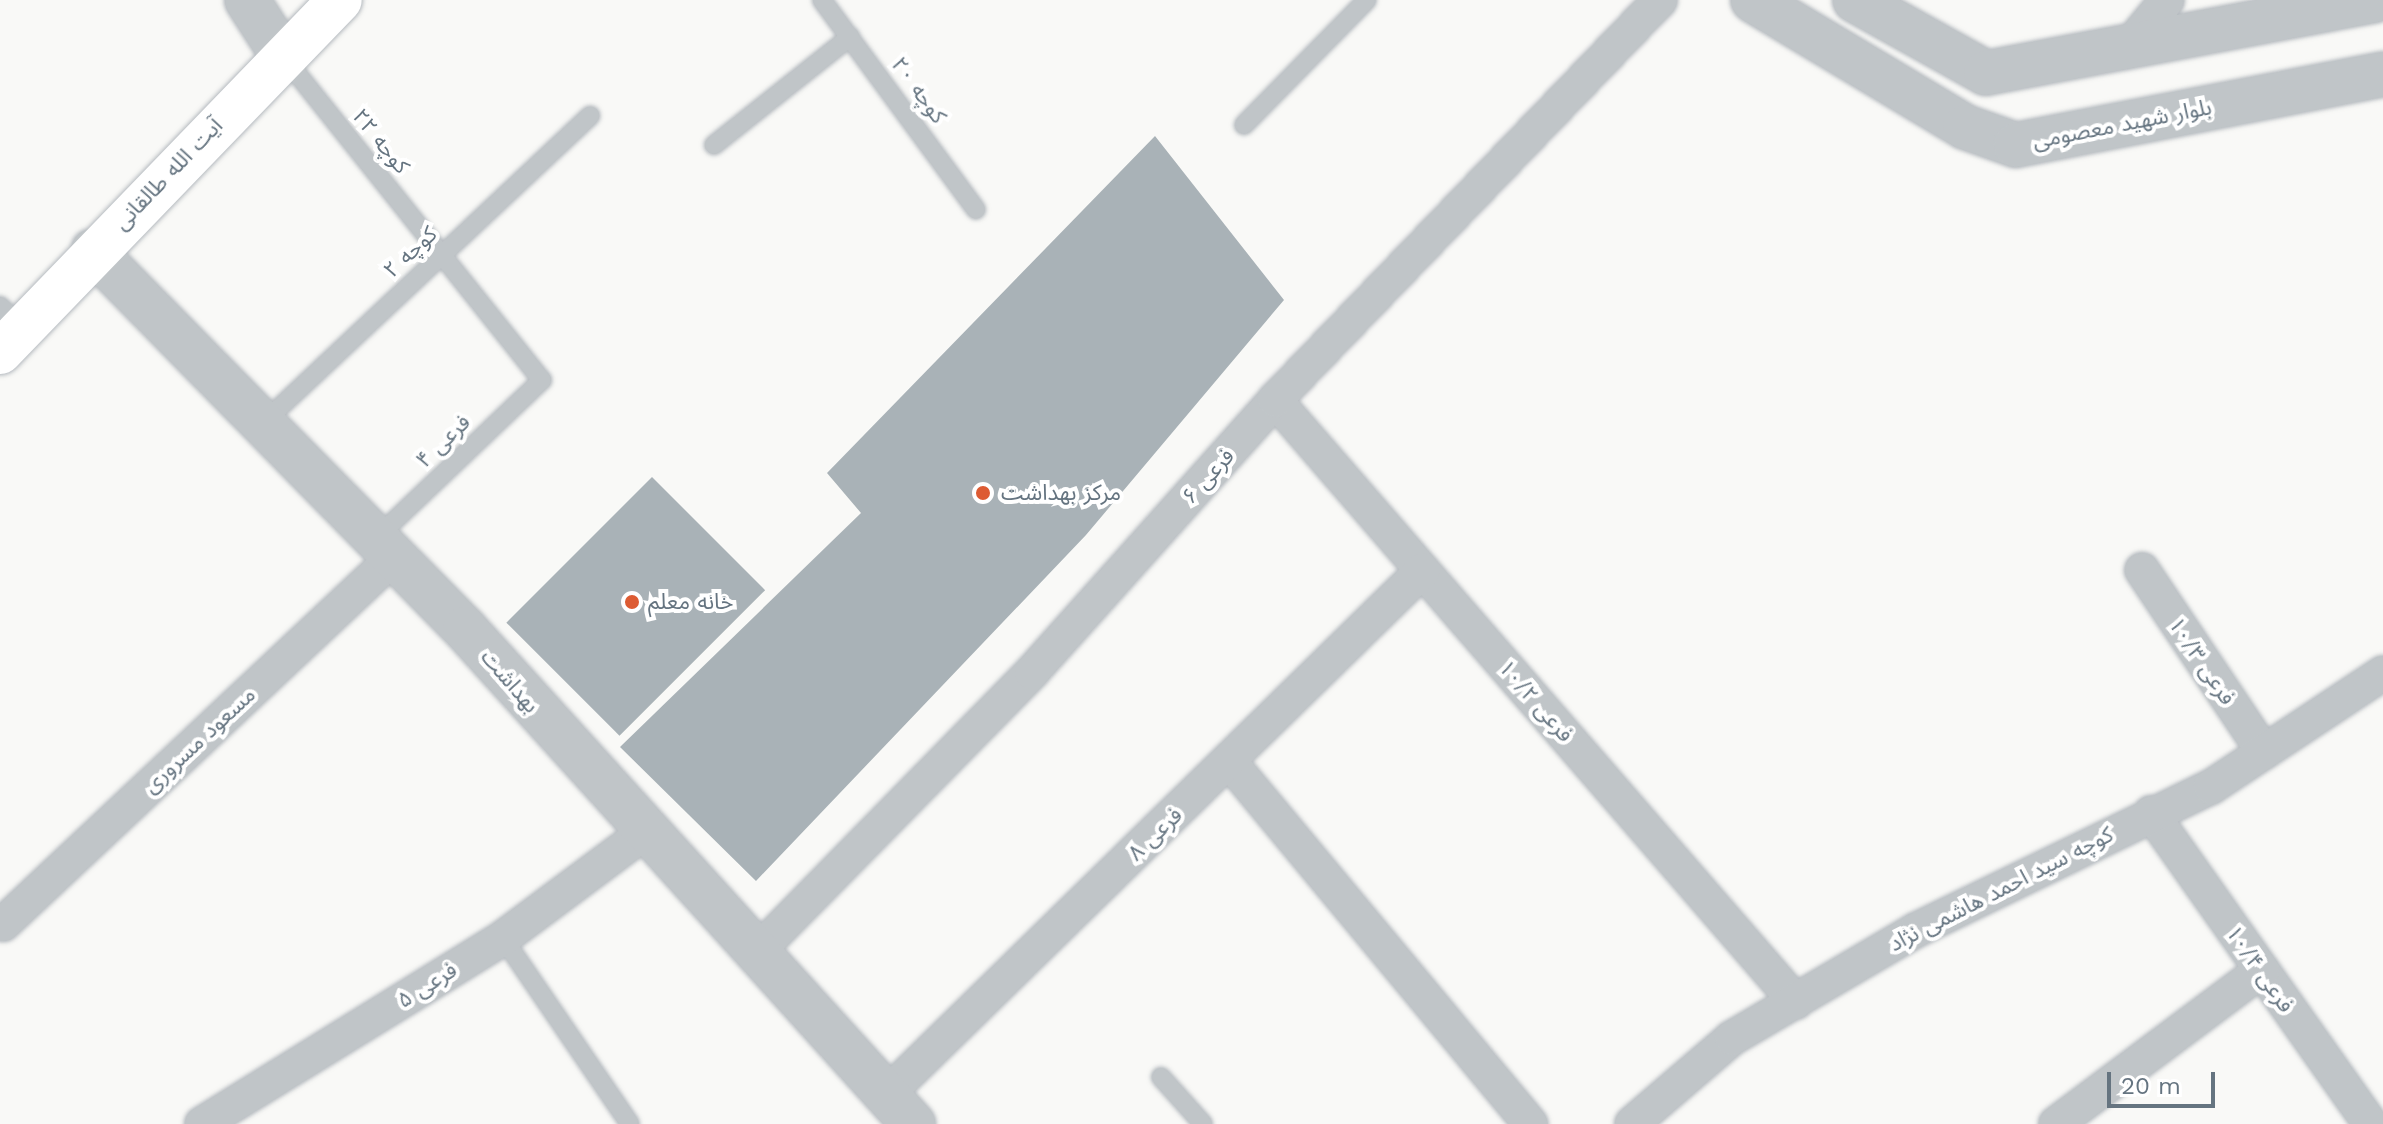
<!DOCTYPE html>
<html>
<head>
<meta charset="utf-8">
<style>
  body { margin:0 }
  #map { position:relative; width:2383px; height:1124px; overflow:hidden; background:#f9f9f7; font-family:"Work Sans","Noto Sans Arabic",sans-serif }
  div>[style] { position:absolute }
  .building>* { inset:0; background:#a9b2b7; transform-origin:0 0 }
  .roads { filter:drop-shadow(0 0 2px #b5babf) drop-shadow(0 0 2px #b5babf) }
  .service>* { height:18px; margin:-9px; padding:0 9px; transform-origin:9px; border-radius:9px; background:#c0c5c8 }
  .minor>* { height:34px; margin:-17px; padding:0 17px; transform-origin:17px; border-radius:17px; background:#c0c5c8 }
  .tertiary>* { height:44px; margin:-22px; padding:0 22px; transform-origin:22px; border-radius:22px; background:#c0c5c8 }
  .secondary>* { height:44px; margin:-22px; padding:0 22px; transform-origin:22px; border-radius:22px; background:#fff }
  .dots>* { width:22px; height:22px; translate:-50% -50%; box-sizing:border-box; border:4px solid #fff; border-radius:50% }
  span { translate:-50% -50%; white-space:nowrap; text-align:center; line-height:1.15; -webkit-text-stroke:8px #fff; paint-order:stroke }
  .street-label { font-size:22px; color:#657480 }
  .poi-label { font-size:22px; color:#657480 }
  .left { translate:0 -50%; text-align:left }
  .scale { position:absolute; left:2107px; top:1072px; width:108px; height:36px; box-sizing:border-box; border:4px solid #657480; border-top:0; padding-left:10px; font-size:24px; line-height:28px; white-space:nowrap; color:#657480; -webkit-text-stroke:6px #fff; paint-order:stroke }
</style>
</head>
<body>
<div id="map">
  <div class="building">
    <i style="clip-path:polygon(1155px 136px,1284px 300px,1086px 535px,756px 881px,620px 747px,861px 513px,827px 473px)"></i>
    <i style="left:652px;top:477px;width:160px;height:206px;rotate:45deg"></i>
  </div>
  <div class="roads">
    <div class="service">
      <i style="left:822px;top:0;width:260px;rotate:53.7deg"></i>
      <i style="left:283px;top:56px;width:415px;rotate:51.4deg"></i>
      <i style="left:542px;top:380px;width:229px;rotate:136.4deg"></i>
      <i style="left:1244px;top:125px;width:175px;rotate:-45.5deg"></i>
      <i style="left:714px;top:145px;width:174px;rotate:-38.5deg"></i>
      <i style="left:0;top:306px;width:31px;rotate:45deg"></i>
      <i style="left:263px;top:423px;width:449px;rotate:-43.2deg"></i>
      <i style="left:503px;top:938px;width:225px;rotate:55.7deg"></i>
      <i style="left:1161px;top:1077px;width:63px;rotate:48.2deg"></i>
    </div>
    <div class="minor">
      <i style="left:2124px;top:52px;width:67px;rotate:-50.4deg"></i>
      <i style="left:1275px;top:400px;width:796px;rotate:49.13deg"></i>
      <i style="left:2142px;top:570px;width:219px;rotate:56.2deg"></i>
      <i style="left:1229px;top:761px;width:472px;rotate:50.3deg"></i>
      <i style="left:2151px;top:813px;width:380px;rotate:54.8deg"></i>
      <i style="left:3px;top:924px;width:536px;rotate:-43.19deg"></i>
      <i style="left:757px;top:952px;width:392px;rotate:-45.5deg"></i>
      <i style="left:1032px;top:672px;width:365px;rotate:-48.2deg"></i>
      <i style="left:1275px;top:400px;width:555px;rotate:-46.09deg"></i>
      <i style="left:886px;top:1095px;width:750px;rotate:-44.35deg"></i>
      <i style="left:202px;top:1124px;width:354px;rotate:-31.7deg"></i>
      <i style="left:503px;top:938px;width:176px;rotate:-36.7deg"></i>
      <i style="left:1632px;top:1124px;width:132px;rotate:-40.7deg"></i>
      <i style="left:1732px;top:1038px;width:213px;rotate:-30.4deg"></i>
      <i style="left:1916px;top:930px;width:328px;rotate:-25.9deg"></i>
      <i style="left:2211px;top:787px;width:206px;rotate:-33.5deg"></i>
      <i style="left:2056px;top:1124px;width:257px;rotate:-36.8deg"></i>
    </div>
    <div class="tertiary">
      <i style="left:247px;top:0;width:67px;rotate:57.3deg"></i>
      <i style="left:1753px;top:0;width:247px;rotate:30.9deg"></i>
      <i style="left:1965px;top:127px;width:54px;rotate:19.4deg"></i>
      <i style="left:2016px;top:145px;width:374px;rotate:-10.9deg"></i>
      <i style="left:1855px;top:0;width:150px;rotate:29.1deg"></i>
      <i style="left:1986px;top:73px;width:396px;rotate:-10.6deg"></i>
      <i style="left:93px;top:251px;width:530px;rotate:45.46deg"></i>
      <i style="left:465px;top:629px;width:668px;rotate:47.85deg"></i>
    </div>
    <div class="secondary">
      <i style="left:0;top:352px;width:489px;rotate:-46deg"></i>
    </div>
  </div>
  <div class="dots">
    <i style="left:983px;top:493px;background:#dd5b33"></i>
    <i style="left:632px;top:602px;background:#dd5b33"></i>
  </div>
  <div class="street-label">
    <span style="left:919px;top:90px;rotate:54deg">کوچه ۲۰</span>
    <span style="left:2122px;top:124px;rotate:-11deg">بلوار شهید معصومی</span>
    <span style="left:381px;top:141px;rotate:51deg">کوچه ۲۲</span>
    <span style="left:168px;top:174px;rotate:-46deg">آیت الله طالقانی</span>
    <span style="left:410px;top:252px;rotate:-43deg">کوچه ۲</span>
    <span style="left:443px;top:441px;rotate:-44deg">فرعی ۴</span>
    <span style="left:1208px;top:476px;rotate:-48deg">فرعی ۶</span>
    <span style="left:2202px;top:661px;rotate:56deg">فرعی ۱۰/۳</span>
    <span style="left:510px;top:681px;rotate:49deg">بهداشت</span>
    <span style="left:1536px;top:701px;rotate:49deg">فرعی ۱۰/۲</span>
    <span style="left:199px;top:740px;rotate:-43deg">مسعود مسروری</span>
    <span style="left:1155px;top:834px;rotate:-44deg">فرعی ۸</span>
    <span style="left:2001px;top:889px;rotate:-27deg">کوچه سید احمد هاشمی نژاد</span>
    <span style="left:2260px;top:969px;rotate:55deg">فرعی ۱۰/۴</span>
    <span style="left:427px;top:985px;rotate:-32deg">فرعی ۵</span>
  </div>
  <div class="poi-label">
    <span class="left" style="left:1001px;top:493px">مرکز بهداشت</span>
    <span class="left" style="left:648px;top:602px">خانه معلم</span>
  </div>
  <div class="scale">20 m</div>
</div>
</body>
</html>
